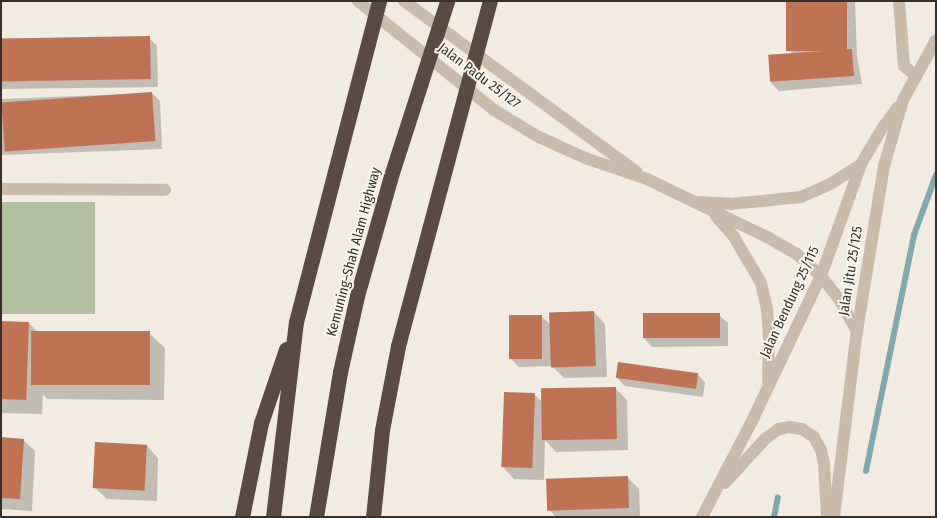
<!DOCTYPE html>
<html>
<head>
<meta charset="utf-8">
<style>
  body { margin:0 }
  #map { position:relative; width:937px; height:518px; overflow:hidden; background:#f2ebe1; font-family:"Fira Sans Condensed",sans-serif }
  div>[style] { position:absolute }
  .green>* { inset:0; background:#b4c1a1; transform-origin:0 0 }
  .shadow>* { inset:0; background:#0003 }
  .stream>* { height:6px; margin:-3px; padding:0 3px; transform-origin:3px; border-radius:3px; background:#81a8ad }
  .building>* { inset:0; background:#be7453; transform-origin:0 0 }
  .minor>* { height:12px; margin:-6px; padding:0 6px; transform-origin:6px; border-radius:6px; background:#cabcad }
  .tertiary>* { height:12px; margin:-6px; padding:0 6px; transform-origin:6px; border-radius:6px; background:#cabcad }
  .motorway>* { height:15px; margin:-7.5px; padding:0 7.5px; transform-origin:7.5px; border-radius:7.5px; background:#594b43 }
  span { translate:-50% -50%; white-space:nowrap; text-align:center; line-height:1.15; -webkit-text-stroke:4px #faf5ed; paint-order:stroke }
  .street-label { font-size:14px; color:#39302b }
  .frame { position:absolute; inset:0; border:2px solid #39302b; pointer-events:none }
</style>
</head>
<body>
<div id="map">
  <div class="green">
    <i style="left:1px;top:202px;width:94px;height:112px"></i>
  </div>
  <div class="shadow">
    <i style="clip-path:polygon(787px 1px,855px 1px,857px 56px,862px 84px,779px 91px,771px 83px,794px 55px,790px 51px)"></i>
    <i style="clip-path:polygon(149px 38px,157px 46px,158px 87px,1px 89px,1px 40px)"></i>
    <i style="clip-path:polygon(152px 93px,160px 101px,162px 149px,1px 155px,1px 99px)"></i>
    <i style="clip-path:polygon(594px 312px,605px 324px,607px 377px,564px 378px,552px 366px,519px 367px,511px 359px,541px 316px,551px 325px)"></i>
    <i style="clip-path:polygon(719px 315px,728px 323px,728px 346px,652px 347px,644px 338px)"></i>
    <i style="clip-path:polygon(1px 322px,29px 323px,38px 333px,150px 334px,165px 348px,164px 400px,47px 399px,43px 394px,42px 414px,1px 413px)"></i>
    <i style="clip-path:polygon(697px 374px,705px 382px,703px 397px,625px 386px,617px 378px)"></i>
    <i style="clip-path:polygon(615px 388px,627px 400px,628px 450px,556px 452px,545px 440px,544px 480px,514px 479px,503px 467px,534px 394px,543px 403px)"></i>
    <i style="clip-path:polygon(1px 438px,23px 440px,35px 451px,32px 511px,1px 509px)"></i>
    <i style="clip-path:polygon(147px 446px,158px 458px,157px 501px,107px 499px,95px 488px)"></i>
    <i style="clip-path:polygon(627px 477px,639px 489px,640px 517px,556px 517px,548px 508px)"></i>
  </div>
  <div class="stream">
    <i style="left:866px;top:471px;width:241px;rotate:-78.5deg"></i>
    <i style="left:914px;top:235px;width:64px;rotate:-69.9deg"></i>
    <i style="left:774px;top:517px;width:20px;rotate:-79deg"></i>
  </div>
  <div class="building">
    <i style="left:786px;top:1px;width:61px;height:50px"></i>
    <i style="left:150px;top:36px;width:43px;height:149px;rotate:89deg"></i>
    <i style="left:852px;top:49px;width:27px;height:84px;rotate:86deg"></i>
    <i style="left:152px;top:92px;width:49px;height:151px;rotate:86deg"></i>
    <i style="left:594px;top:311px;width:55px;height:45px;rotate:88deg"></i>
    <i style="left:720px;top:313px;width:25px;height:77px;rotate:90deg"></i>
    <i style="left:509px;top:315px;width:33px;height:44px"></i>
    <i style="left:1px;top:321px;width:28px;height:78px;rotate:2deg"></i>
    <i style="left:31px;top:331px;width:119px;height:54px"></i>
    <i style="left:618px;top:362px;width:81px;height:16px;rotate:8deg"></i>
    <i style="left:616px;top:387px;width:52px;height:75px;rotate:89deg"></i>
    <i style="left:504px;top:392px;width:31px;height:75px;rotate:2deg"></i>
    <i style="clip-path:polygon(1px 437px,24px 439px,20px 499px,1px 498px)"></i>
    <i style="left:95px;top:442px;width:52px;height:46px;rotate:3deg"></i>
    <i style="left:628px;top:476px;width:32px;height:82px;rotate:88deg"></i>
  </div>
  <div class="minor">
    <i style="left:899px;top:1px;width:65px;rotate:85.6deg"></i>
    <i style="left:904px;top:66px;width:16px;rotate:40deg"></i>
    <i style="left:1px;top:189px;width:164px;rotate:0.3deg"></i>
  </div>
  <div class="tertiary">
    <i style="left:358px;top:1px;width:174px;rotate:38.7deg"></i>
    <i style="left:494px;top:110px;width:52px;rotate:31deg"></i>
    <i style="left:539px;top:137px;width:51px;rotate:24.5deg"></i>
    <i style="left:585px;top:158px;width:65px;rotate:18.7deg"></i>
    <i style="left:647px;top:179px;width:133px;rotate:25.8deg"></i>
    <i style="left:767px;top:237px;width:34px;rotate:30deg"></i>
    <i style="left:797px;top:254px;width:33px;rotate:43deg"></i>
    <i style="left:821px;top:276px;width:29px;rotate:52deg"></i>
    <i style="left:839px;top:299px;width:37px;rotate:61deg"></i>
    <i style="left:404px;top:1px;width:289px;rotate:36.3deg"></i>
    <i style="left:698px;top:202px;width:33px;rotate:3deg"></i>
    <i style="left:731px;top:204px;width:70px;rotate:-5.7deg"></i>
    <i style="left:801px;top:197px;width:34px;rotate:-24deg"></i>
    <i style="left:832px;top:183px;width:35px;rotate:-33deg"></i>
    <i style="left:716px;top:216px;width:28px;rotate:49deg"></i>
    <i style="left:734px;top:237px;width:53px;rotate:59.6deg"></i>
    <i style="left:761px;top:283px;width:26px;rotate:77deg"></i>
    <i style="left:767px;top:308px;width:28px;rotate:86deg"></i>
    <i style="left:769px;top:336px;width:45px;rotate:91.3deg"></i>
    <i style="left:725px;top:483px;width:59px;rotate:-47.7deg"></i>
    <i style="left:765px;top:439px;width:17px;rotate:-36deg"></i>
    <i style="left:779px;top:429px;width:10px;rotate:-11deg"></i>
    <i style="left:789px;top:427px;width:13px;rotate:9deg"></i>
    <i style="left:802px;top:429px;width:14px;rotate:34deg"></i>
    <i style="left:814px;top:437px;width:15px;rotate:62deg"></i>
    <i style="left:821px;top:450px;width:13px;rotate:77deg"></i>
    <i style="left:824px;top:463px;width:54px;rotate:86.8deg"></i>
    <i style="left:702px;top:517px;width:108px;rotate:-62.5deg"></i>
    <i style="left:752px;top:421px;width:161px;rotate:-64.6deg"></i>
    <i style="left:821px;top:276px;width:119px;rotate:-70.3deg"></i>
    <i style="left:861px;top:164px;width:43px;rotate:-59.3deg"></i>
    <i style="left:883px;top:127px;width:25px;rotate:-53deg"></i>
    <i style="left:834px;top:517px;width:187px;rotate:-83deg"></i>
    <i style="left:857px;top:331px;width:167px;rotate:-80.7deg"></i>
    <i style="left:884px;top:166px;width:69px;rotate:-73.9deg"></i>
    <i style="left:903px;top:100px;width:68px;rotate:-61.2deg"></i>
  </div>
  <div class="motorway">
    <i style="left:242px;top:517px;width:96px;rotate:-78.6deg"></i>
    <i style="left:261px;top:423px;width:78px;rotate:-71.3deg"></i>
    <i style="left:273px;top:517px;width:196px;rotate:-83.3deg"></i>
    <i style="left:296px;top:322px;width:332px;rotate:-75.5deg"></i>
    <i style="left:316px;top:517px;width:147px;rotate:-80.6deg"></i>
    <i style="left:340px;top:372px;width:78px;rotate:-77.4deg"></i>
    <i style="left:357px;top:296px;width:122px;rotate:-74.2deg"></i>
    <i style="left:390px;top:179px;width:187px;rotate:-72.2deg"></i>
    <i style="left:373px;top:517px;width:87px;rotate:-84.1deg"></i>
    <i style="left:382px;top:430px;width:86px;rotate:-79.2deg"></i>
    <i style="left:398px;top:346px;width:357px;rotate:-75.1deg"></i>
  </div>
  <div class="street-label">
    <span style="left:479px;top:76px;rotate:37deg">Jalan Padu 25/127</span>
    <span style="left:354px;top:252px;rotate:-75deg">Kemuning–Shah Alam Highway</span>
    <span style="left:851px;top:271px;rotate:-81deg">Jalan Jitu 25/125</span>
    <span style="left:790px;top:302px;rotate:-65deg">Jalan Bendung 25/115</span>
  </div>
  <div class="frame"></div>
</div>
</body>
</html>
